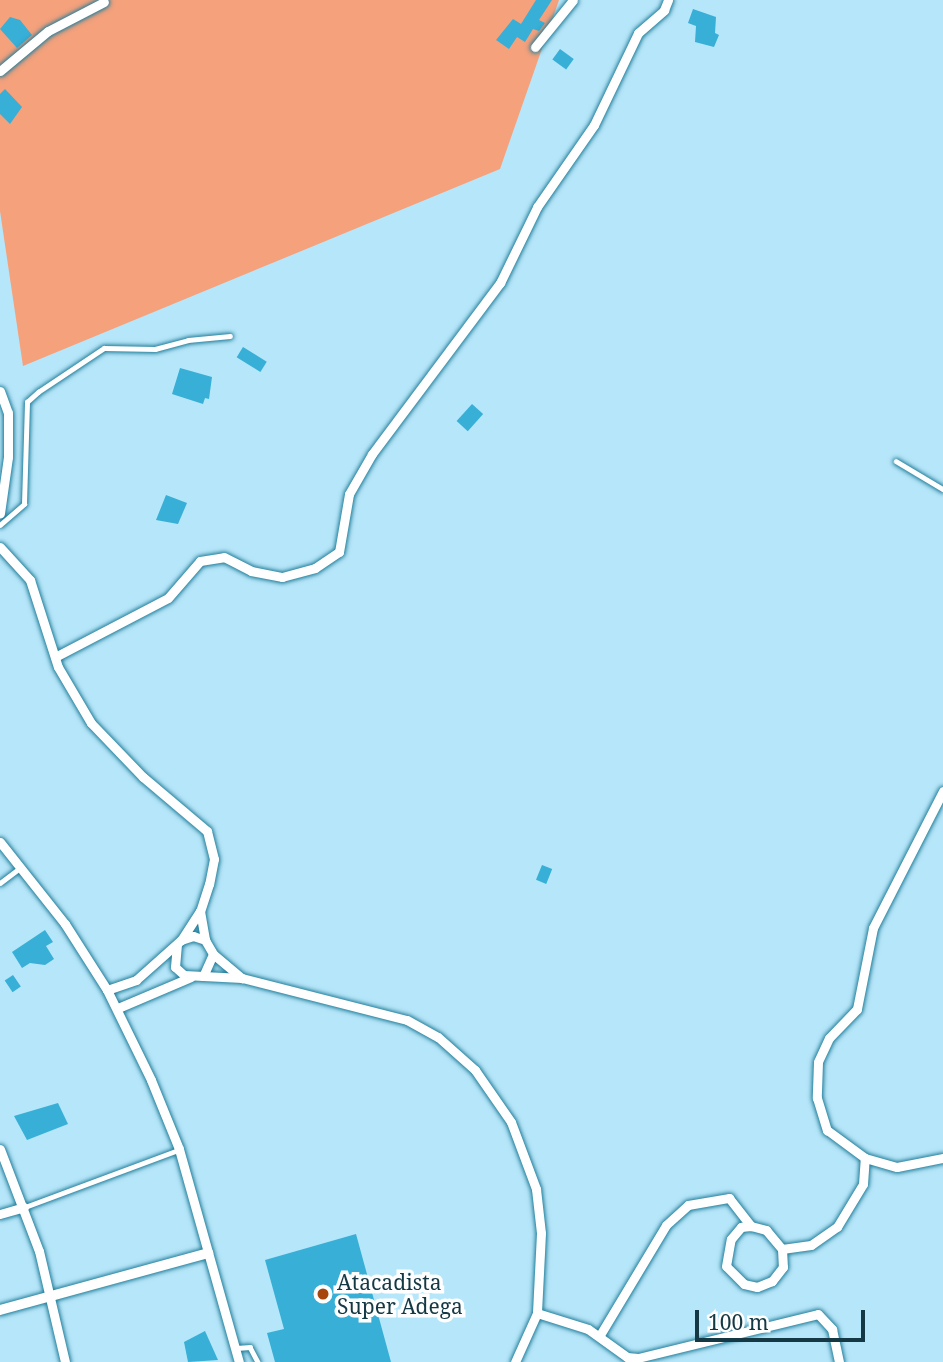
<!DOCTYPE html>
<html>
<head>
<meta charset="utf-8">
<style>
  body { margin:0 }
  #map { position:relative; width:943px; height:1362px; overflow:hidden; background:#b6e6f9; font-family:"Noto Serif",serif }
  div>[style] { position:absolute }
  .green>* { inset:0; background:#f4a17c }
  .building>* { inset:0; background:#37afd6; transform-origin:0 0 }
  .roads { filter:drop-shadow(0 0 2px #227e9b) drop-shadow(0 0 2px #227e9b) }
  .service>* { height:4.5px; margin:-2.25px; padding:0 2.25px; transform-origin:2.25px; border-radius:2.25px; background:#fff }
  .minor>* { height:9px; margin:-4.5px; padding:0 4.5px; transform-origin:4.5px; border-radius:4.5px; background:#fff }
  .tertiary>* { height:10px; margin:-5px; padding:0 5px; transform-origin:5px; border-radius:5px; background:#fff }
  .dots>* { width:19px; height:19px; translate:-50% -50%; box-sizing:border-box; border:4px solid #fefefe; border-radius:50% }
  span { translate:-50% -50%; white-space:nowrap; text-align:center; line-height:1.15; -webkit-text-stroke:7px #fefefe; paint-order:stroke }
  .poi-label { font-size:21px; color:#143844 }
  .left { translate:0 -50%; text-align:left }
  .scale { position:absolute; left:695px; top:1310px; width:170px; height:32px; box-sizing:border-box; border:4px solid #143844; border-top:0; padding-left:9px; font-size:21px; line-height:24px; white-space:nowrap; color:#143844; -webkit-text-stroke:5px #fefefe; paint-order:stroke }
</style>
</head>
<body>
<div id="map">
  <div class="green">
    <i style="clip-path:polygon(0 0,559px 0,500px 169px,23px 366px,0 211px)"></i>
  </div>
  <div class="building">
    <i style="clip-path:polygon(536px 0,552px 0,539px 20px,545px 23px,539px 31px,533px 29px,525px 42px,517px 37px,509px 49px,496px 40px,513px 19px,521px 24px)"></i>
    <i style="clip-path:polygon(693px 9px,716px 17px,715px 33px,719px 35px,714px 47px,695px 42px,696px 26px,688px 23px)"></i>
    <i style="clip-path:polygon(10px 17px,20px 20px,32px 35px,17px 48px,0 29px)"></i>
    <i style="left:560px;top:49px;width:17px;height:13px;rotate:36deg"></i>
    <i style="clip-path:polygon(5px 89px,22px 107px,10px 124px,0 114px,0 94px)"></i>
    <i style="left:243px;top:347px;width:28px;height:12px;rotate:32deg"></i>
    <i style="clip-path:polygon(180px 368px,212px 377px,209px 399px,205px 398px,203px 404px,172px 394px)"></i>
    <i style="left:472px;top:404px;width:15px;height:23px;rotate:42deg"></i>
    <i style="clip-path:polygon(166px 495px,187px 503px,178px 524px,156px 520px)"></i>
    <i style="left:542px;top:865px;width:11px;height:16px;rotate:22deg"></i>
    <i style="clip-path:polygon(45px 930px,53px 942px,46px 946px,54px 959px,45px 965px,30px 963px,22px 968px,12px 952px)"></i>
    <i style="left:13px;top:975px;width:14px;height:10px;rotate:56deg"></i>
    <i style="clip-path:polygon(58px 1103px,68px 1124px,27px 1140px,14px 1116px)"></i>
    <i style="clip-path:polygon(356px 1234px,391px 1362px,275px 1362px,267px 1333px,284px 1329px,265px 1260px)"></i>
    <i style="clip-path:polygon(205px 1331px,218px 1360px,188px 1362px,184px 1342px)"></i>
  </div>
  <div class="roads">
    <div class="service">
      <i style="left:896px;top:461px;width:55px;rotate:30.8deg"></i>
      <i style="left:0;top:525px;width:32px;rotate:-41deg"></i>
      <i style="left:24px;top:504px;width:102px;rotate:-88.3deg"></i>
      <i style="left:27px;top:402px;width:15px;rotate:-42deg"></i>
      <i style="left:38px;top:392px;width:79px;rotate:-33.7deg"></i>
      <i style="left:104px;top:348px;width:51px;rotate:1.1deg"></i>
      <i style="left:155px;top:349px;width:34px;rotate:-15deg"></i>
      <i style="left:188px;top:340px;width:42px;rotate:-5.4deg"></i>
      <i style="left:0;top:883px;width:26px;rotate:-37deg"></i>
      <i style="left:25px;top:1207px;width:163px;rotate:-20.4deg"></i>
      <i style="left:236px;top:1348px;width:14px;rotate:-4deg"></i>
      <i style="left:250px;top:1347px;width:17px;rotate:62deg"></i>
    </div>
    <div class="minor">
      <i style="left:535px;top:47px;width:60px;rotate:-51deg"></i>
      <i style="left:0;top:71px;width:62px;rotate:-39.8deg"></i>
      <i style="left:48px;top:31px;width:63px;rotate:-27.4deg"></i>
      <i style="left:0;top:391px;width:23px;rotate:70deg"></i>
      <i style="left:8px;top:413px;width:44px;rotate:90deg"></i>
      <i style="left:8px;top:457px;width:57px;rotate:98.1deg"></i>
      <i style="left:0;top:547px;width:45px;rotate:47.7deg"></i>
      <i style="left:30px;top:580px;width:91px;rotate:72.2deg"></i>
      <i style="left:58px;top:667px;width:65px;rotate:59.5deg"></i>
      <i style="left:91px;top:723px;width:75px;rotate:46.1deg"></i>
      <i style="left:143px;top:777px;width:84px;rotate:40.2deg"></i>
      <i style="left:207px;top:831px;width:29px;rotate:76deg"></i>
      <i style="left:214px;top:859px;width:25px;rotate:101deg"></i>
      <i style="left:209px;top:884px;width:28px;rotate:108deg"></i>
      <i style="left:200px;top:911px;width:35px;rotate:123deg"></i>
      <i style="left:55px;top:657px;width:127px;rotate:-27.6deg"></i>
      <i style="left:168px;top:598px;width:49px;rotate:-49.1deg"></i>
      <i style="left:200px;top:561px;width:24px;rotate:-9deg"></i>
      <i style="left:224px;top:557px;width:30px;rotate:27deg"></i>
      <i style="left:251px;top:571px;width:32px;rotate:11deg"></i>
      <i style="left:282px;top:577px;width:34px;rotate:-15deg"></i>
      <i style="left:315px;top:568px;width:29px;rotate:-34deg"></i>
      <i style="left:339px;top:552px;width:59px;rotate:-80.2deg"></i>
      <i style="left:349px;top:494px;width:46px;rotate:-60.1deg"></i>
      <i style="left:372px;top:454px;width:214px;rotate:-53.2deg"></i>
      <i style="left:500px;top:283px;width:85px;rotate:-64deg"></i>
      <i style="left:537px;top:207px;width:100px;rotate:-55.2deg"></i>
      <i style="left:594px;top:125px;width:102px;rotate:-64.4deg"></i>
      <i style="left:638px;top:33px;width:35px;rotate:-41deg"></i>
      <i style="left:664px;top:10px;width:11px;rotate:-68deg"></i>
      <i style="left:943px;top:791px;width:154px;rotate:117.1deg"></i>
      <i style="left:873px;top:928px;width:83px;rotate:101.2deg"></i>
      <i style="left:857px;top:1009px;width:40px;rotate:134deg"></i>
      <i style="left:829px;top:1038px;width:26px;rotate:115deg"></i>
      <i style="left:818px;top:1062px;width:36px;rotate:92deg"></i>
      <i style="left:817px;top:1098px;width:34px;rotate:73deg"></i>
      <i style="left:827px;top:1130px;width:47px;rotate:36.4deg"></i>
      <i style="left:865px;top:1158px;width:33px;rotate:16deg"></i>
      <i style="left:897px;top:1167px;width:47px;rotate:-11.1deg"></i>
      <i style="left:0;top:842px;width:105px;rotate:51.6deg"></i>
      <i style="left:65px;top:924px;width:78px;rotate:57.5deg"></i>
      <i style="left:107px;top:990px;width:100px;rotate:63.9deg"></i>
      <i style="left:151px;top:1080px;width:74px;rotate:67.9deg"></i>
      <i style="left:179px;top:1149px;width:221px;rotate:74.3deg"></i>
      <i style="left:200px;top:911px;width:29px;rotate:80deg"></i>
      <i style="left:213px;top:954px;width:38px;rotate:40deg"></i>
      <i style="left:203px;top:976px;width:39px;rotate:3deg"></i>
      <i style="left:242px;top:978px;width:170px;rotate:14.3deg"></i>
      <i style="left:407px;top:1020px;width:35px;rotate:29deg"></i>
      <i style="left:438px;top:1037px;width:50px;rotate:41.7deg"></i>
      <i style="left:475px;top:1070px;width:63px;rotate:55.3deg"></i>
      <i style="left:511px;top:1122px;width:72px;rotate:69.5deg"></i>
      <i style="left:536px;top:1189px;width:44px;rotate:83.5deg"></i>
      <i style="left:541px;top:1233px;width:80px;rotate:92.9deg"></i>
      <i style="left:537px;top:1313px;width:53px;rotate:17.4deg"></i>
      <i style="left:588px;top:1329px;width:48px;rotate:35.7deg"></i>
      <i style="left:627px;top:1357px;width:11px;rotate:5deg"></i>
      <i style="left:638px;top:1358px;width:185px;rotate:-13.7deg"></i>
      <i style="left:818px;top:1314px;width:21px;rotate:47deg"></i>
      <i style="left:832px;top:1329px;width:34px;rotate:78deg"></i>
      <i style="left:107px;top:990px;width:31px;rotate:-19deg"></i>
      <i style="left:136px;top:980px;width:60px;rotate:-41.6deg"></i>
      <i style="left:181px;top:940px;width:13px;rotate:-18deg"></i>
      <i style="left:193px;top:936px;width:13px;rotate:18deg"></i>
      <i style="left:205px;top:940px;width:16px;rotate:60deg"></i>
      <i style="left:213px;top:954px;width:24px;rotate:114deg"></i>
      <i style="left:203px;top:976px;width:19px;rotate:-177deg"></i>
      <i style="left:184px;top:975px;width:12px;rotate:-138deg"></i>
      <i style="left:175px;top:967px;width:23px;rotate:-85deg"></i>
      <i style="left:118px;top:1008px;width:79px;rotate:-23deg"></i>
      <i style="left:0;top:1149px;width:109px;rotate:69.1deg"></i>
      <i style="left:39px;top:1251px;width:114px;rotate:76.8deg"></i>
      <i style="left:0;top:1214px;width:25px;rotate:-16deg"></i>
      <i style="left:751px;top:1226px;width:16px;rotate:15deg"></i>
      <i style="left:766px;top:1230px;width:25px;rotate:50deg"></i>
      <i style="left:782px;top:1249px;width:18px;rotate:87deg"></i>
      <i style="left:783px;top:1267px;width:18px;rotate:128deg"></i>
      <i style="left:772px;top:1281px;width:16px;rotate:158deg"></i>
      <i style="left:757px;top:1287px;width:13px;rotate:-167deg"></i>
      <i style="left:744px;top:1284px;width:25px;rotate:-135deg"></i>
      <i style="left:726px;top:1266px;width:27px;rotate:-80deg"></i>
      <i style="left:731px;top:1239px;width:16px;rotate:-50deg"></i>
      <i style="left:741px;top:1227px;width:10px;rotate:-6deg"></i>
      <i style="left:782px;top:1249px;width:29px;rotate:-8deg"></i>
      <i style="left:811px;top:1245px;width:32px;rotate:-35deg"></i>
      <i style="left:837px;top:1227px;width:50px;rotate:-58.8deg"></i>
      <i style="left:863px;top:1184px;width:26px;rotate:-86deg"></i>
      <i style="left:600px;top:1335px;width:128px;rotate:-59deg"></i>
      <i style="left:666px;top:1225px;width:30px;rotate:-42deg"></i>
      <i style="left:688px;top:1205px;width:42px;rotate:-9.7deg"></i>
      <i style="left:729px;top:1198px;width:36px;rotate:52deg"></i>
      <i style="left:515px;top:1362px;width:54px;rotate:-65.8deg"></i>
    </div>
    <div class="tertiary">
      <i style="left:0;top:1310px;width:216px;rotate:-15.3deg"></i>
    </div>
  </div>
  <div class="dots">
    <i style="left:323px;top:1294px;background:#a8450c"></i>
  </div>
  <div class="poi-label">
    <span class="left" style="left:337px;top:1294px">Atacadista<br>Super Adega</span>
  </div>
  <div class="scale">100 m</div>
</div>
</body>
</html>
